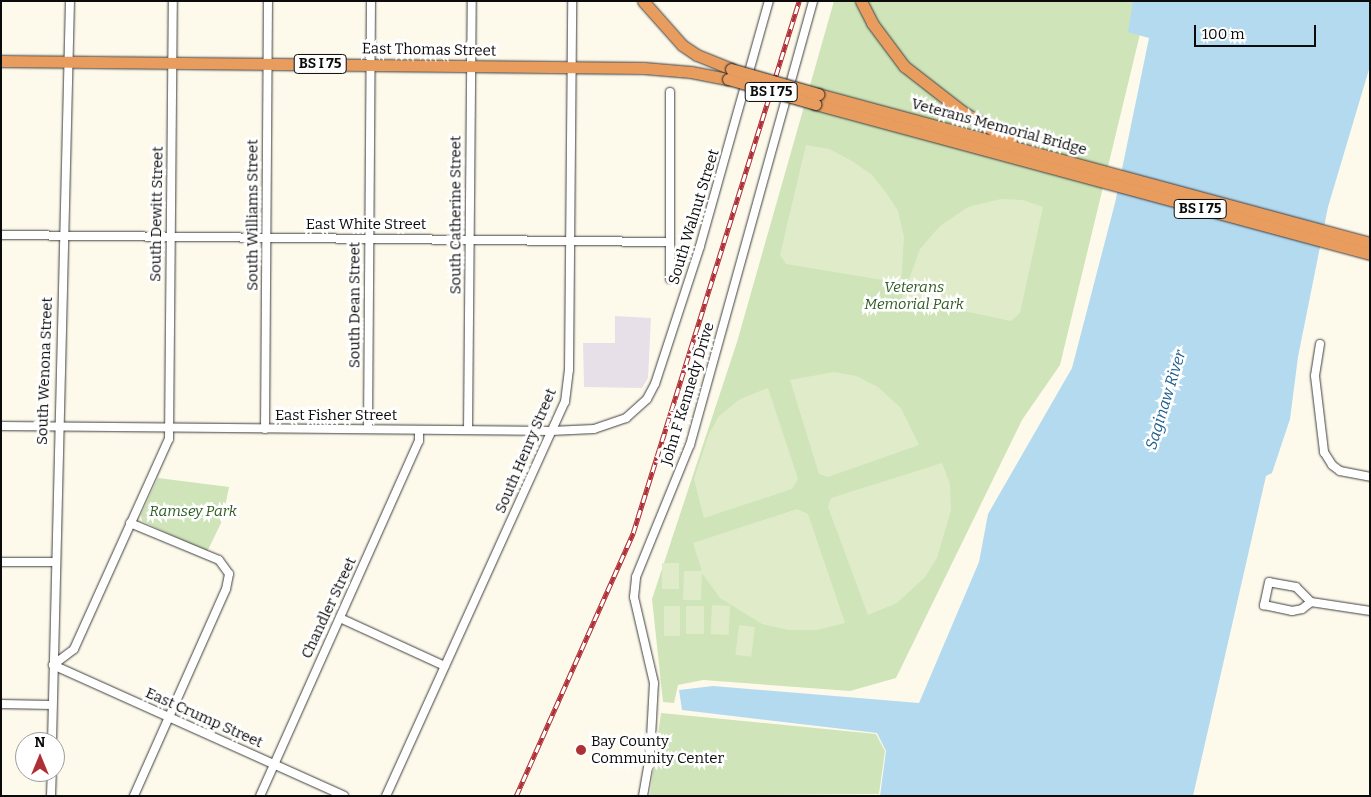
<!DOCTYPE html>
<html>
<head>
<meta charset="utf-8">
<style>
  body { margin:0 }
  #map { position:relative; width:1371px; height:797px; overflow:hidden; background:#fdfaeb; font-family:Bitter,serif }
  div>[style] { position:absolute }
  .industrial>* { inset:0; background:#e8e0e9 }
  .green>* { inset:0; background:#cfe4b8 }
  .pitch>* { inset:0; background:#e0ecc9; transform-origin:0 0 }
  .water>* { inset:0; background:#b4daf0 }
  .roads { filter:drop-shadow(0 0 1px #3e3e3e) drop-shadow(0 0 1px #3e3e3e) }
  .minor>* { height:8px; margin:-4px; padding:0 4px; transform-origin:4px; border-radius:4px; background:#fff }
  .highway>* { height:11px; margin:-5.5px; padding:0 5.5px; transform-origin:5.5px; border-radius:5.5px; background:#e89d5e }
  .rail>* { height:4.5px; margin-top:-2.25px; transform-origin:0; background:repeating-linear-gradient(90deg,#fff 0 8px,#af2f36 0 16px); box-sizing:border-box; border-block:1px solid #af2f36 }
  .bridges { filter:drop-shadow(0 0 1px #1c1c1c) drop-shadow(0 0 1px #1c1c1c) }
  .highway-bridge>* { height:11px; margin:-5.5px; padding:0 5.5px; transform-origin:5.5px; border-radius:5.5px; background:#e89d5e }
  .dots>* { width:14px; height:14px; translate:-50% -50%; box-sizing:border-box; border:2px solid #fff; border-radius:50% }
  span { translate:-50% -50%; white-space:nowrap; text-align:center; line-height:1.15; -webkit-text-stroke:5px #fff; paint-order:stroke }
  .shield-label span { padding:1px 4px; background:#fff; border:1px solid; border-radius:4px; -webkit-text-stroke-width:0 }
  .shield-label { font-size:14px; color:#0b0b0b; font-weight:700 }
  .street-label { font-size:15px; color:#0b0b0b }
  .park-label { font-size:15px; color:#2e5c22; font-style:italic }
  .poi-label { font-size:15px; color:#0b0b0b }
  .left { translate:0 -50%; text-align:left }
  .water-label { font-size:16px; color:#206091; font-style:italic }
  .frame { position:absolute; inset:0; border:2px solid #0b0b0b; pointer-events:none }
  .north { position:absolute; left:15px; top:732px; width:50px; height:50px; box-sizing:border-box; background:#fff; border:1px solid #9d9d9d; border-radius:50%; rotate:0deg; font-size:14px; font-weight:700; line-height:20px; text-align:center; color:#0b0b0b }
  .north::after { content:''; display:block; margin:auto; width:18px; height:22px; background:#af2f36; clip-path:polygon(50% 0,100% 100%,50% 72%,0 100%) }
  .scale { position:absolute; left:1194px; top:25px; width:122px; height:22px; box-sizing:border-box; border:2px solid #0b0b0b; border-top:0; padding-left:6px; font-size:15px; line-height:18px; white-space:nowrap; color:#0b0b0b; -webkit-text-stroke:4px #fff; paint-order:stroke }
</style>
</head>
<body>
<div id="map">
  <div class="industrial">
    <i style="clip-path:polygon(615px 316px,651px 318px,648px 378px,642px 388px,584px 387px,583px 343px,615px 343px)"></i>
  </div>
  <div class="green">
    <i style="clip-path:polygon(834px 1px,1148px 1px,1060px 365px,1022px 420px,896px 678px,850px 691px,703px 680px,678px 685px,674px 703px,663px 702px,652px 599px,737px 342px)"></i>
    <i style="clip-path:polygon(158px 478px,229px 487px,222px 521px,207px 552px,142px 521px,141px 515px)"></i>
    <i style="clip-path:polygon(661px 713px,876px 734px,885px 751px,879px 794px,650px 796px)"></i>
  </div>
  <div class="pitch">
    <i style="clip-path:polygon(806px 145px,829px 149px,852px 161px,872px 175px,887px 194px,898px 211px,904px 237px,901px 283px,786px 264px,780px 255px)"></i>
    <i style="clip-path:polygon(1001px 199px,1023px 200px,1043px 207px,1020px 313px,1011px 321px,902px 298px,920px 249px,940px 226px,968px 207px)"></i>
    <i style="clip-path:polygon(834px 372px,856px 376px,878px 387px,901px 408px,919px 445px,828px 477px,819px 474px,790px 380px)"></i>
    <i style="clip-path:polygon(768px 388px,798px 479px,792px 489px,704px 518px,694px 479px,709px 434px,719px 416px,740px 399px)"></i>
    <i style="clip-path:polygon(942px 463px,950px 484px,951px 510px,937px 558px,925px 577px,897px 603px,868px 615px,828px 507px,831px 498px)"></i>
    <i style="clip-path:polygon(797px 509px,808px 514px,845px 623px,817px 630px,788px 630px,762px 624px,720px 598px,702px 573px,701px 600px,683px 600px,684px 571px,702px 571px,693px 543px)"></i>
    <i style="left:662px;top:563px;width:17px;height:26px"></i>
    <i style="left:712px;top:605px;width:18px;height:29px;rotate:3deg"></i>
    <i style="left:664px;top:606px;width:16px;height:30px"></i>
    <i style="left:686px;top:606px;width:18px;height:28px"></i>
    <i style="left:739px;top:625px;width:16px;height:30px;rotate:7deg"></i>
  </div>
  <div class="water">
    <i style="clip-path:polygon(1133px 1px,1370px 1px,1370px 66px,1328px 207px,1298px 357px,1290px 419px,1272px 473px,1266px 476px,1193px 796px,880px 796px,886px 751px,877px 733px,682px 710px,679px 690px,713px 686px,919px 703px,979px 562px,988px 514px,1072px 368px,1115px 203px,1149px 38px,1128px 32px)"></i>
  </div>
  <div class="roads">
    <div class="minor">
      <i style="left:670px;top:92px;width:187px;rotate:90deg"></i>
      <i style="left:1px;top:235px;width:668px;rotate:0.6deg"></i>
      <i style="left:1320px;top:344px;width:32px;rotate:99deg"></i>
      <i style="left:1315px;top:376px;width:77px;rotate:83.2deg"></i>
      <i style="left:1324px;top:452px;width:15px;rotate:58deg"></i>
      <i style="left:1332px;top:465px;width:10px;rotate:37deg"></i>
      <i style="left:1340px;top:471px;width:31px;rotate:11deg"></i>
      <i style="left:1px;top:426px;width:550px;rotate:0.52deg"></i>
      <i style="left:551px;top:431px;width:43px;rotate:-2.7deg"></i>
      <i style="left:594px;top:429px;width:34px;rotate:-19deg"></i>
      <i style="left:626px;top:418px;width:28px;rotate:-42deg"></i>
      <i style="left:647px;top:399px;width:17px;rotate:-62deg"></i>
      <i style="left:655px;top:384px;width:145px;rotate:-71.9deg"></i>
      <i style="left:700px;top:246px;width:255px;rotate:-74.3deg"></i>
      <i style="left:265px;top:429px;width:428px;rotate:-89.6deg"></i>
      <i style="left:368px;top:429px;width:428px;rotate:-89.6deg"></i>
      <i style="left:468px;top:430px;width:429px;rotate:-89.5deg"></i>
      <i style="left:130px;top:523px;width:96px;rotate:22.6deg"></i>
      <i style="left:219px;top:560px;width:17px;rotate:54deg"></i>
      <i style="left:229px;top:574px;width:15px;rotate:101deg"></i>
      <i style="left:226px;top:589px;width:227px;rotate:114deg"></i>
      <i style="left:1px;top:562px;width:53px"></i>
      <i style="left:1311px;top:602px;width:21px;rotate:-135deg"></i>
      <i style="left:1296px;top:587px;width:27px;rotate:-170deg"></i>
      <i style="left:1269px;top:582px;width:24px;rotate:102deg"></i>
      <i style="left:1264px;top:605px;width:29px;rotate:12deg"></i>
      <i style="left:1292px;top:611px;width:10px;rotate:-11deg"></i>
      <i style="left:1302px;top:609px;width:11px;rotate:-38deg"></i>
      <i style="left:1311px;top:602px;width:60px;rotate:8.7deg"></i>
      <i style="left:340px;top:618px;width:115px;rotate:24.6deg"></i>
      <i style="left:53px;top:665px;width:26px;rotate:-37deg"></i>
      <i style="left:74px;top:649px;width:230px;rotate:-65.7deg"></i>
      <i style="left:169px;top:439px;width:438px;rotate:-89.5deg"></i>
      <i style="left:53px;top:665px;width:319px;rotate:24.2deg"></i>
      <i style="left:1px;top:704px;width:51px;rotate:1.1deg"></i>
      <i style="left:52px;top:742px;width:741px;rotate:-88.61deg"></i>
      <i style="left:51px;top:796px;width:24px;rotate:-88deg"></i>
      <i style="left:260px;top:796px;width:389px;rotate:-65.9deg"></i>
      <i style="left:419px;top:441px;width:11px;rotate:-90deg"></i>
      <i style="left:386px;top:796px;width:433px;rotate:-65.6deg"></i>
      <i style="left:565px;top:402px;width:32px;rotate:-83deg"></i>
      <i style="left:569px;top:370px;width:369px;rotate:-89.5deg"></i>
      <i style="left:643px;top:796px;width:41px;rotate:-80.1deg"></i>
      <i style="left:650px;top:756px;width:73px;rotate:-86.9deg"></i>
      <i style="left:654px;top:683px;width:88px;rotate:-103.1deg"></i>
      <i style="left:634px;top:597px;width:20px;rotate:-84deg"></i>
      <i style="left:636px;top:577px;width:143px;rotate:-67.8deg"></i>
      <i style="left:690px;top:445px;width:461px;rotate:-74.5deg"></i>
    </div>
    <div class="highway">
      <i style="left:643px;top:1px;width:59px;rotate:48.4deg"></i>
      <i style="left:682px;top:45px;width:18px;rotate:34deg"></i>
      <i style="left:697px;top:55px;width:37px;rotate:22deg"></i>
      <i style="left:861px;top:1px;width:25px;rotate:63deg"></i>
      <i style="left:872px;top:23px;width:54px;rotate:53.3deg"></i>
      <i style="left:904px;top:66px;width:75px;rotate:37.9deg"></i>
      <i style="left:963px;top:112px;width:56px;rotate:31.1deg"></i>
      <i style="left:1px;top:61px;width:643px;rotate:0.62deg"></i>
      <i style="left:644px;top:68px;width:47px;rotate:4.9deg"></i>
      <i style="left:691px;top:72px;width:38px;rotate:11deg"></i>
      <i style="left:818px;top:94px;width:572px;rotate:15.11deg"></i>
      <i style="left:815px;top:104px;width:575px;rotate:15.12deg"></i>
    </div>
  </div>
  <div class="rail">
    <i style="left:516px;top:796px;width:288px;rotate:-66deg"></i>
    <i style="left:633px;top:533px;width:557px;rotate:-72.67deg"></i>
  </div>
  <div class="bridges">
    <div class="highway-bridge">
      <i style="left:731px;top:69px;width:91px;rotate:16deg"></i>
      <i style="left:728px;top:79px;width:91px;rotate:16deg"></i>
    </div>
  </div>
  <div class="dots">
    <i style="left:581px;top:750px;background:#af2f36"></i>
  </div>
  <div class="shield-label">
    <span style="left:320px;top:64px">BS I 75</span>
    <span style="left:771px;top:92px">BS I 75</span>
    <span style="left:1200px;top:209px">BS I 75</span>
  </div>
  <div class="street-label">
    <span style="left:429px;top:50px;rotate:1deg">East Thomas Street</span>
    <span style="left:999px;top:127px;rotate:15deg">Veterans Memorial Bridge</span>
    <span style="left:157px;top:214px;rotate:-89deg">South Dewitt Street</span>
    <span style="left:253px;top:215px;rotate:-90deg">South Williams Street</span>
    <span style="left:456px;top:215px;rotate:-90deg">South Catherine Street</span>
    <span style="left:694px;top:217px;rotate:-73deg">South Walnut Street</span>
    <span style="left:366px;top:225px">East White Street</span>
    <span style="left:355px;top:305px;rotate:-90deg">South Dean Street</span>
    <span style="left:45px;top:371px;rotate:-88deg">South Wenona Street</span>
    <span style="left:688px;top:394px;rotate:-73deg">John F Kennedy Drive</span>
    <span style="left:336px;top:416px">East Fisher Street</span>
    <span style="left:526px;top:451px;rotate:-67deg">South Henry Street</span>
    <span style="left:329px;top:608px;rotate:-65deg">Chandler Street</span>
    <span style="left:204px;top:718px;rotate:24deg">East Crump Street</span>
  </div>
  <div class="park-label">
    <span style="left:914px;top:296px">Veterans<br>Memorial Park</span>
    <span style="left:193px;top:512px">Ramsey Park</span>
  </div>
  <div class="poi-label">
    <span class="left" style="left:591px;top:750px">Bay County<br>Community Center</span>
  </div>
  <div class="water-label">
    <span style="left:1166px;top:400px;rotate:-73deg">Saginaw River</span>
  </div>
  <div class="frame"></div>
  <div class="north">N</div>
  <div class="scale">100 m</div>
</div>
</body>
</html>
